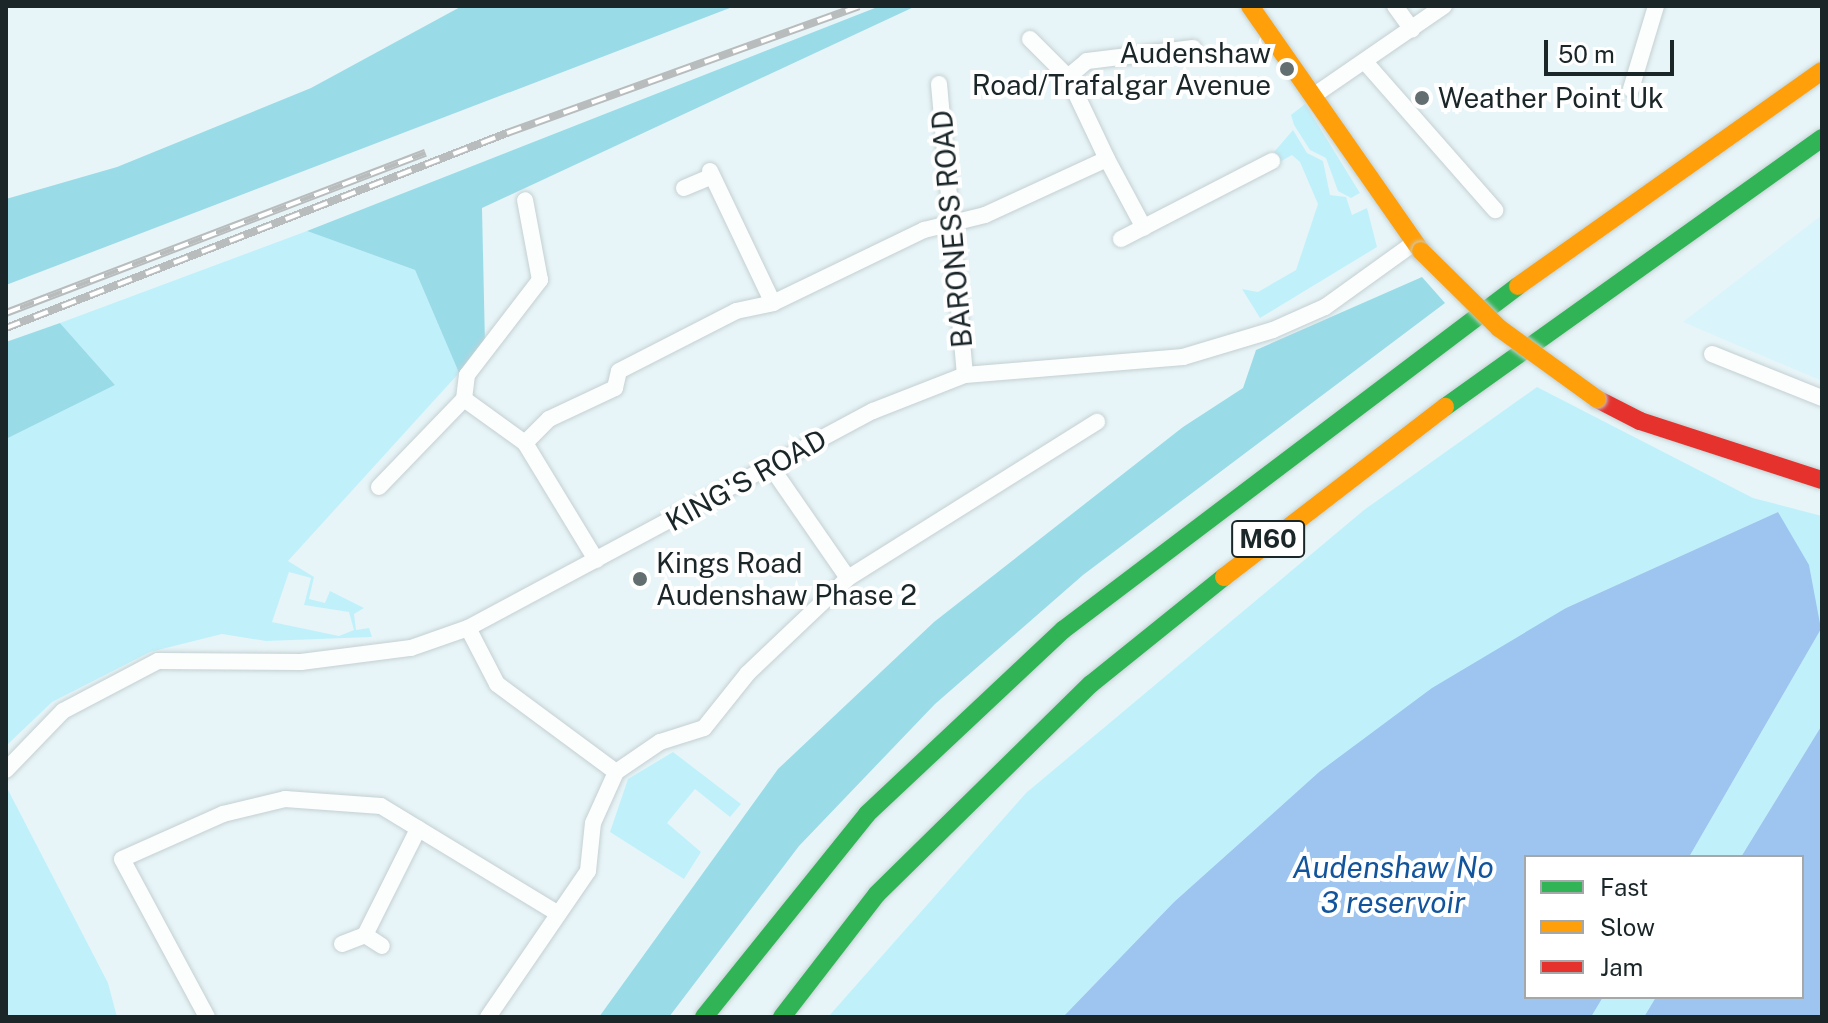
<!DOCTYPE html>
<html>
<head>
<meta charset="utf-8">
<style>
  body { margin:0 }
  #map { position:relative; width:1828px; height:1023px; overflow:hidden; background:#e8f5f8; font-family:"Public Sans",sans-serif }
  div>[style] { position:absolute }
  .built>* { inset:0; background:#d9f4fb }
  .green>* { inset:0; background:#c0f1fb }
  .forest>* { inset:0; background:#9adbe8 }
  .water>* { inset:0; background:#9ec4f0 }
  .roads { filter:drop-shadow(0 0 2px #c4d0d2) drop-shadow(0 0 2px #c4d0d2) }
  .street>* { height:16px; margin:-8px; padding:0 8px; transform-origin:8px; border-radius:8px; background:#fcfefe }
  .fast>* { height:18px; margin:-9px; padding:0 9px; transform-origin:9px; border-radius:9px; background:#30b455 }
  .slow>* { height:18px; margin:-9px; padding:0 9px; transform-origin:9px; border-radius:9px; background:#ff9f0a }
  .jam>* { height:18px; margin:-9px; padding:0 9px; transform-origin:9px; border-radius:9px; background:#e5322d }
  .rail>* { height:8px; margin-top:-4px; transform-origin:0; background:repeating-linear-gradient(90deg,#fff 0 15px,#b8bcbc 0 30px); box-sizing:border-box; border-block:2px solid #b8bcbc }
  .bridges { filter:drop-shadow(0 0 2px #c4d0d2) drop-shadow(0 0 2px #c4d0d2) }
  .slow-bridge>* { height:18px; margin:-9px; padding:0 9px; transform-origin:9px; border-radius:9px; background:#ff9f0a }
  .dots>* { width:22px; height:22px; translate:-50% -50%; box-sizing:border-box; border:4px solid #fff; border-radius:50% }
  span { translate:-50% -50%; white-space:nowrap; text-align:center; line-height:1.15; -webkit-text-stroke:8px #fff; paint-order:stroke }
  .shield-label span { padding:2px 6px; background:#fff; border:2px solid; border-radius:6px; -webkit-text-stroke-width:0 }
  .shield-label { font-size:26px; color:#1b2629; font-weight:700 }
  .poi-label { font-size:28px; color:#1b2629 }
  .right { translate:-100% -50%; text-align:right }
  .left { translate:0 -50%; text-align:left }
  .street-label { font-size:28px; color:#1b2629 }
  .water-label { font-size:30px; color:#12559d; font-style:italic }
  .frame { position:absolute; inset:0; border:8px solid #1b2629; pointer-events:none }
  .legend { position:absolute; left:1524px; top:855px; width:280px; height:144px; box-sizing:border-box; background:#fff; border:2px solid #a4a8a9; margin:0; padding:10px 14px; list-style:none; font-size:24px; color:#1b2629 }
  .legend li { display:flex; align-items:center; gap:16px; height:40px }
  .legend b { width:40px; border:2px solid #a4a8a9 }
  .scale { position:absolute; left:1544px; top:40px; width:130px; height:36px; box-sizing:border-box; border:4px solid #1b2629; border-top:0; padding-left:10px; font-size:24px; line-height:28px; white-space:nowrap; color:#1b2629; -webkit-text-stroke:6px #fff; paint-order:stroke }
</style>
</head>
<body>
<div id="map">
  <div class="built">
    <i style="clip-path:polygon(1822px 215px,1822px 381px,1683px 322px)"></i>
  </div>
  <div class="green">
    <i style="clip-path:polygon(1305px 104px,1360px 193px,1351px 198px,1338px 191px,1326px 158px,1310px 150px,1294px 125px,1291px 115px)"></i>
    <i style="clip-path:polygon(1293px 130px,1307px 153px,1323px 161px,1330px 195px,1346px 197px,1352px 215px,1367px 208px,1377px 247px,1260px 318px,1242px 289px,1258px 292px,1296px 270px,1318px 204px,1300px 162px,1292px 155px,1278px 163px,1274px 152px)"></i>
    <i style="clip-path:polygon(evenodd,307px 231px,415px 270px,459px 373px,288px 561px,314px 577px,309px 599px,325px 603px,330px 591px,364px 608px,354px 614px,356px 630px,369px 628px,372px 637px,266px 641px,222px 634px,150px 652px,52px 702px,6px 746px,6px 439px,115px 385px,60px 323px,307px 231px,289px 572px,311px 578px,304px 605px,349px 612px,354px 630px,339px 636px,272px 622px,289px 572px)"></i>
    <i style="clip-path:polygon(1537px 387px,1753px 498px,1822px 516px,1822px 725px,1741px 857px,1689px 857px,1821px 629px,1778px 512px,1566px 608px,1319px 772px,1174px 902px,1063px 1017px,828px 1017px,1026px 793px,1364px 510px)"></i>
    <i style="clip-path:polygon(673px 752px,741px 804px,730px 817px,695px 789px,667px 823px,701px 852px,684px 879px,610px 832px,628px 779px)"></i>
    <i style="clip-path:polygon(6px 786px,108px 983px,117px 1017px,6px 1017px)"></i>
    <i style="clip-path:polygon(1603px 997px,1656px 997px,1644px 1017px,1591px 1017px)"></i>
  </div>
  <div class="forest">
    <i style="clip-path:polygon(462px 6px,735px 6px,6px 285px,6px 199px,117px 167px,311px 88px)"></i>
    <i style="clip-path:polygon(880px 6px,916px 6px,482px 208px,485px 344px,459px 373px,415px 270px,307px 231px)"></i>
    <i style="clip-path:polygon(1422px 277px,1445px 303px,1083px 575px,935px 704px,799px 846px,669px 1017px,599px 1017px,778px 769px,934px 622px,1183px 427px,1243px 388px,1256px 350px)"></i>
    <i style="clip-path:polygon(60px 323px,115px 385px,6px 439px,6px 342px)"></i>
  </div>
  <div class="water">
    <i style="clip-path:polygon(1778px 512px,1809px 565px,1821px 629px,1689px 857px,1526px 857px,1526px 997px,1603px 997px,1591px 1017px,1063px 1017px,1174px 902px,1319px 772px,1432px 688px,1566px 608px)"></i>
    <i style="clip-path:polygon(1822px 725px,1822px 1017px,1644px 1017px,1656px 997px,1802px 997px,1802px 857px,1741px 857px)"></i>
  </div>
  <div class="roads">
    <div class="street">
      <i style="left:1395px;top:6px;width:29px;rotate:54deg"></i>
      <i style="left:1030px;top:39px;width:54px;rotate:45deg"></i>
      <i style="left:1366px;top:63px;width:196px;rotate:48.7deg"></i>
      <i style="left:939px;top:84px;width:292px;rotate:84.9deg"></i>
      <i style="left:1631px;top:89px;width:87px;rotate:-73.2deg"></i>
      <i style="left:1313px;top:96px;width:159px;rotate:-34.5deg"></i>
      <i style="left:1107px;top:159px;width:78px;rotate:61.8deg"></i>
      <i style="left:710px;top:171px;width:146px;rotate:64.5deg"></i>
      <i style="left:773px;top:303px;width:168px;rotate:-25.8deg"></i>
      <i style="left:924px;top:230px;width:63px;rotate:-13.8deg"></i>
      <i style="left:985px;top:215px;width:134px;rotate:-24.7deg"></i>
      <i style="left:1107px;top:159px;width:91px;rotate:-115.4deg"></i>
      <i style="left:1068px;top:77px;width:25px;rotate:-40deg"></i>
      <i style="left:1087px;top:61px;width:107px;rotate:-7deg"></i>
      <i style="left:684px;top:188px;width:30px;rotate:-23deg"></i>
      <i style="left:1121px;top:239px;width:170px;rotate:-27.3deg"></i>
      <i style="left:1712px;top:354px;width:118px;rotate:21.8deg"></i>
      <i style="left:464px;top:399px;width:24px;rotate:-83deg"></i>
      <i style="left:467px;top:375px;width:120px;rotate:-52.5deg"></i>
      <i style="left:540px;top:280px;width:81px;rotate:-100.6deg"></i>
      <i style="left:525px;top:443px;width:34px;rotate:-45deg"></i>
      <i style="left:549px;top:419px;width:73px;rotate:-25.2deg"></i>
      <i style="left:615px;top:388px;width:17px;rotate:-77deg"></i>
      <i style="left:619px;top:371px;width:131px;rotate:-27.1deg"></i>
      <i style="left:736px;top:311px;width:38px;rotate:-12deg"></i>
      <i style="left:771px;top:467px;width:135px;rotate:55.3deg"></i>
      <i style="left:379px;top:487px;width:122px;rotate:-46deg"></i>
      <i style="left:464px;top:399px;width:75px;rotate:35.8deg"></i>
      <i style="left:525px;top:443px;width:137px;rotate:58.7deg"></i>
      <i style="left:468px;top:628px;width:63px;rotate:62.6deg"></i>
      <i style="left:497px;top:684px;width:148px;rotate:36.5deg"></i>
      <i style="left:6px;top:770px;width:82px;rotate:-46deg"></i>
      <i style="left:63px;top:711px;width:107px;rotate:-27.8deg"></i>
      <i style="left:158px;top:661px;width:143px;rotate:0.4deg"></i>
      <i style="left:301px;top:662px;width:111px;rotate:-7.3deg"></i>
      <i style="left:411px;top:648px;width:60px;rotate:-19.3deg"></i>
      <i style="left:468px;top:628px;width:459px;rotate:-28.2deg"></i>
      <i style="left:873px;top:411px;width:99px;rotate:-21.4deg"></i>
      <i style="left:965px;top:375px;width:219px;rotate:-4.7deg"></i>
      <i style="left:1183px;top:357px;width:94px;rotate:-16.7deg"></i>
      <i style="left:1273px;top:330px;width:57px;rotate:-23.9deg"></i>
      <i style="left:1325px;top:307px;width:110px;rotate:-35.7deg"></i>
      <i style="left:365px;top:935px;width:119px;rotate:-63.4deg"></i>
      <i style="left:342px;top:944px;width:25px;rotate:-21deg"></i>
      <i style="left:365px;top:935px;width:20px;rotate:33deg"></i>
      <i style="left:207px;top:1017px;width:179px;rotate:-118.3deg"></i>
      <i style="left:122px;top:859px;width:111px;rotate:-24deg"></i>
      <i style="left:223px;top:814px;width:64px;rotate:-13.6deg"></i>
      <i style="left:285px;top:799px;width:96px;rotate:4.2deg"></i>
      <i style="left:381px;top:806px;width:206px;rotate:31.3deg"></i>
      <i style="left:488px;top:1017px;width:177px;rotate:-55.6deg"></i>
      <i style="left:588px;top:871px;width:48px;rotate:-84.1deg"></i>
      <i style="left:593px;top:823px;width:56px;rotate:-65.7deg"></i>
      <i style="left:616px;top:772px;width:53px;rotate:-34.3deg"></i>
      <i style="left:660px;top:742px;width:46px;rotate:-17.7deg"></i>
      <i style="left:704px;top:728px;width:70px;rotate:-51.3deg"></i>
      <i style="left:748px;top:673px;width:138px;rotate:-43.5deg"></i>
      <i style="left:848px;top:578px;width:294px;rotate:-32.1deg"></i>
    </div>
    <div class="fast">
      <i style="left:1445px;top:407px;width:463px;rotate:-35.5deg"></i>
      <i style="left:704px;top:1017px;width:260px;rotate:-51.2deg"></i>
      <i style="left:867px;top:814px;width:269px;rotate:-43.2deg"></i>
      <i style="left:1063px;top:630px;width:570px;rotate:-37.09deg"></i>
      <i style="left:782px;top:1017px;width:155px;rotate:-52.3deg"></i>
      <i style="left:877px;top:894px;width:300px;rotate:-44.5deg"></i>
      <i style="left:1091px;top:684px;width:171px;rotate:-38.8deg"></i>
    </div>
    <div class="slow">
      <i style="left:1250px;top:6px;width:299px;rotate:55.1deg"></i>
      <i style="left:1518px;top:286px;width:372px;rotate:-35.3deg"></i>
      <i style="left:1224px;top:577px;width:279px;rotate:-37.6deg"></i>
    </div>
    <div class="jam">
      <i style="left:1597px;top:399px;width:48px;rotate:27.1deg"></i>
      <i style="left:1640px;top:421px;width:191px;rotate:18deg"></i>
    </div>
  </div>
  <div class="rail">
    <i style="left:6px;top:313px;width:449px;rotate:-20.9deg"></i>
    <i style="left:6px;top:328px;width:538px;rotate:-21.27deg"></i>
    <i style="left:507px;top:133px;width:374px;rotate:-19.8deg"></i>
  </div>
  <div class="bridges">
    <div class="slow-bridge">
      <i style="left:1421px;top:251px;width:110px;rotate:44.6deg"></i>
      <i style="left:1499px;top:328px;width:121px;rotate:35.9deg"></i>
    </div>
  </div>
  <div class="dots">
    <i style="left:1287px;top:69px;background:#636e71"></i>
    <i style="left:1422px;top:98px;background:#636e71"></i>
    <i style="left:640px;top:579px;background:#636e71"></i>
  </div>
  <div class="shield-label">
    <span style="left:1268px;top:539px">M60</span>
  </div>
  <div class="poi-label">
    <span class="right" style="left:1271px;top:69px">Audenshaw<br>Road/Trafalgar Avenue</span>
    <span class="left" style="left:1438px;top:98px">Weather Point Uk</span>
    <span class="left" style="left:656px;top:579px">Kings Road<br>Audenshaw Phase 2</span>
  </div>
  <div class="street-label">
    <span style="left:952px;top:229px;rotate:-95deg">BARONESS ROAD</span>
    <span style="left:746px;top:480px;rotate:-29deg">KING'S ROAD</span>
  </div>
  <div class="water-label">
    <span style="left:1393px;top:884px">Audenshaw No<br>3 reservoir</span>
  </div>
  <div class="frame"></div>
  <ul class="legend">
  <li><b style="height:10px;background:#30b455"></b>Fast</li>
  <li><b style="height:10px;background:#ff9f0a"></b>Slow</li>
  <li><b style="height:10px;background:#e5322d"></b>Jam</li>
  </ul>
  <div class="scale">50 m</div>
</div>
</body>
</html>
